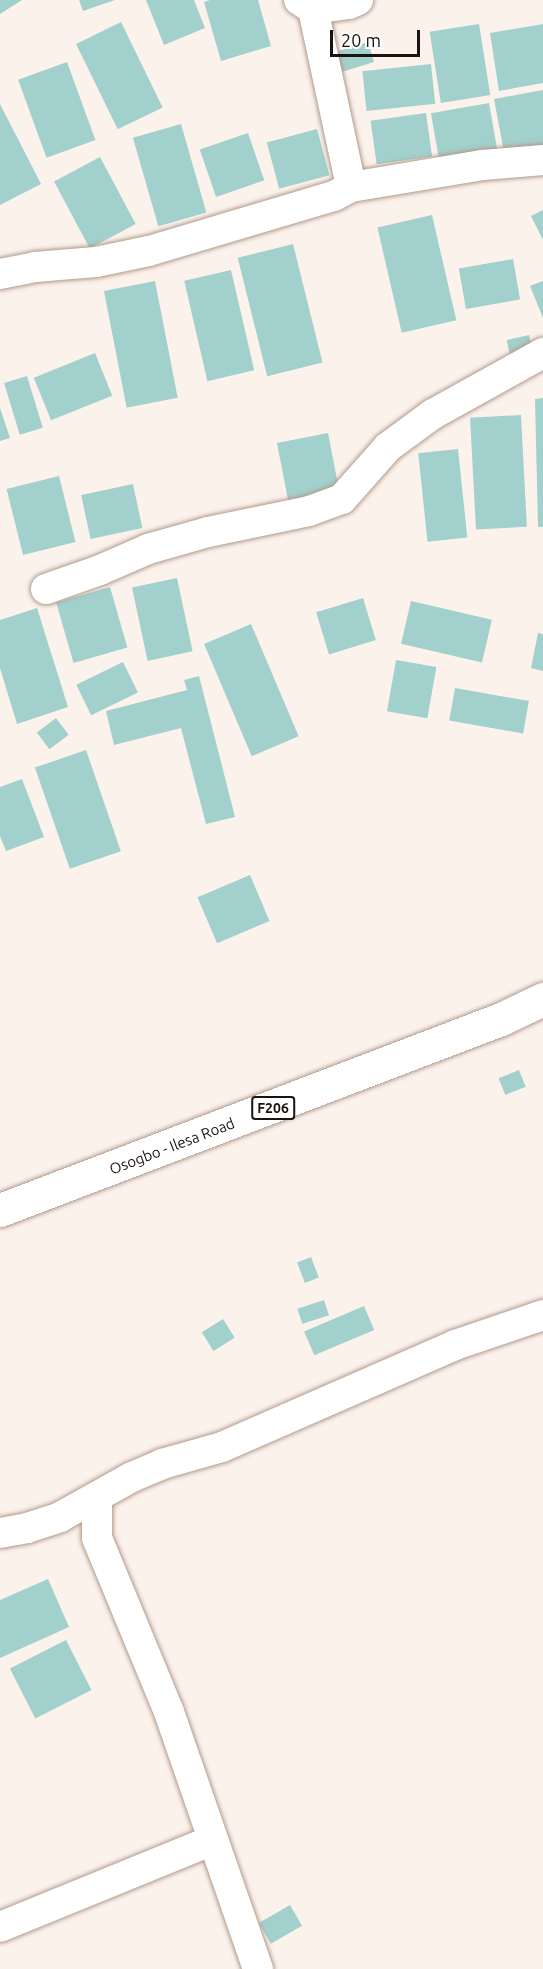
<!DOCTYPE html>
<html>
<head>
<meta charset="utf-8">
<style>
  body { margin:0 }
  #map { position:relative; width:543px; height:1969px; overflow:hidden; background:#fcf2ec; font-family:Ubuntu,sans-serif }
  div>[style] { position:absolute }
  .building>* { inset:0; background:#a2d0cc; transform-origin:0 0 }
  .roads { filter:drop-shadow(0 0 2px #b19a8b) drop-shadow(0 0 2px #b19a8b) }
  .minor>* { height:30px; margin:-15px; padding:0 15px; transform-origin:15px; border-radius:15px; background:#fff }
  .primary>* { height:33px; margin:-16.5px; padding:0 16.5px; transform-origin:16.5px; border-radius:16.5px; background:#fff }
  span { translate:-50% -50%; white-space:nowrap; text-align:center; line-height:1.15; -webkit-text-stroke:4.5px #fff; paint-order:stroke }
  .shield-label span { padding:2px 4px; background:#fff; border:2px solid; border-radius:4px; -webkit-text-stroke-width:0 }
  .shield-label { font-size:14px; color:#1b130e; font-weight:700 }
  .street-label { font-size:15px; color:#1b130e }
  .scale { position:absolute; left:330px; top:30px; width:90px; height:27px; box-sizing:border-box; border:3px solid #1b130e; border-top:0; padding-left:8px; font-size:18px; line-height:21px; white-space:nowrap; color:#1b130e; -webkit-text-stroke:4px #fff; paint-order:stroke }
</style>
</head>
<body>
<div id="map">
  <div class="building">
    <i style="clip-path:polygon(0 0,22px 0,0 14px)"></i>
    <i style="clip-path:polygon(79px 0,115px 0,83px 11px)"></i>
    <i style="clip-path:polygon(146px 0,194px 0,205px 28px,164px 45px)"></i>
    <i style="clip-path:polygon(210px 0,258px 0,271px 46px,221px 61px,204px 2px)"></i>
    <i style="left:121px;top:22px;width:95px;height:50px;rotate:64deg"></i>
    <i style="left:479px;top:24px;width:72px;height:50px;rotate:81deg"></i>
    <i style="clip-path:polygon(543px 24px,543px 83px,499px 91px,490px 33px)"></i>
    <i style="left:368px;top:42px;width:21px;height:40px;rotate:73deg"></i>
    <i style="left:67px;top:62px;width:83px;height:52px;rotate:70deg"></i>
    <i style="left:431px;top:64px;width:40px;height:69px;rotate:84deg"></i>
    <i style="clip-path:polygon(543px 90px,543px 145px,504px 152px,494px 99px)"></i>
    <i style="left:489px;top:103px;width:51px;height:59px;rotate:80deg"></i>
    <i style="clip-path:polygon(0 104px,41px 184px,0 205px)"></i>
    <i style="left:426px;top:113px;width:44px;height:56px;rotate:82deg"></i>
    <i style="left:181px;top:124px;width:92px;height:50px;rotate:74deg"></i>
    <i style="left:317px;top:129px;width:48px;height:52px;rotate:75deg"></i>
    <i style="left:248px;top:133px;width:50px;height:51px;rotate:71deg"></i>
    <i style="left:100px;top:157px;width:76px;height:52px;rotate:62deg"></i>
    <i style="clip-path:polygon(543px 210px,543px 240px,531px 216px)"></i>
    <i style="left:432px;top:215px;width:108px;height:56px;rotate:77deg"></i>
    <i style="left:293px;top:244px;width:122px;height:57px;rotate:76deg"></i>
    <i style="left:513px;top:259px;width:41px;height:55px;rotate:80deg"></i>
    <i style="left:231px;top:270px;width:103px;height:48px;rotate:77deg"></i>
    <i style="left:155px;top:281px;width:119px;height:52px;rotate:79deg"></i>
    <i style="clip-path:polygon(543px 281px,543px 318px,530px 286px)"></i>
    <i style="left:529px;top:335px;width:17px;height:23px;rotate:77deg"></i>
    <i style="left:95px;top:353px;width:46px;height:66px;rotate:68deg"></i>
    <i style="left:27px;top:376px;width:54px;height:24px;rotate:73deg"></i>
    <i style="clip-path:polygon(543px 398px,543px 527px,538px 527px,535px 399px)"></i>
    <i style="clip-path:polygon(0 408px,10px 438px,0 441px)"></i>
    <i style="left:521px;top:415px;width:112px;height:51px;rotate:87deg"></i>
    <i style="left:328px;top:433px;width:61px;height:52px;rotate:79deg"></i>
    <i style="left:458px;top:449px;width:89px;height:40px;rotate:84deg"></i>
    <i style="left:59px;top:476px;width:68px;height:54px;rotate:76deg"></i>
    <i style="left:133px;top:484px;width:45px;height:53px;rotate:78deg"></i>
    <i style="left:177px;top:578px;width:75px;height:46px;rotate:78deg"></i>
    <i style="left:110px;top:587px;width:63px;height:56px;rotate:74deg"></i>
    <i style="left:363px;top:598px;width:44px;height:49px;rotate:73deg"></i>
    <i style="left:411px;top:601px;width:83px;height:44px;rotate:13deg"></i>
    <i style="clip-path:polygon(37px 608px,68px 707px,17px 724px,0 668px,0 620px)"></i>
    <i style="left:251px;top:624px;width:122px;height:51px;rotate:67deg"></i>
    <i style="clip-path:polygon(538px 633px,543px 634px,543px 671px,531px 668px)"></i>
    <i style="left:396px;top:660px;width:41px;height:52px;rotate:10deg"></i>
    <i style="left:123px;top:662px;width:34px;height:52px;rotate:64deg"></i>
    <i style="clip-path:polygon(199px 676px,235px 817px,206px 824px,181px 728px,114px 745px,106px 711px,187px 690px,184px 680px)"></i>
    <i style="left:455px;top:688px;width:75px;height:33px;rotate:10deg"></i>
    <i style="left:56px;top:718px;width:21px;height:24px;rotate:53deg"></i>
    <i style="left:86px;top:750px;width:107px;height:54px;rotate:71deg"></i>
    <i style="clip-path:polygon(22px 779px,44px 837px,6px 851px,0 836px,0 787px)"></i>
    <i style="left:250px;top:875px;width:50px;height:57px;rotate:67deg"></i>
    <i style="left:519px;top:1070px;width:18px;height:22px;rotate:68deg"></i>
    <i style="left:311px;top:1257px;width:22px;height:15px;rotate:69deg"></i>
    <i style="left:324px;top:1300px;width:16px;height:28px;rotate:72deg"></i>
    <i style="left:364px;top:1306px;width:26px;height:65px;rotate:67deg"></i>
    <i style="left:223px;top:1319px;width:22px;height:25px;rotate:58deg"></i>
    <i style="clip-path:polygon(48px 1579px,69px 1627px,0 1658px,0 1600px)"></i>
    <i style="left:66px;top:1640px;width:56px;height:63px;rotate:63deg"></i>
    <i style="left:290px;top:1905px;width:24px;height:36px;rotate:60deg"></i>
  </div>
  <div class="roads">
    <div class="minor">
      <i style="left:299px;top:0;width:17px;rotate:33deg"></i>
      <i style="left:313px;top:9px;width:36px;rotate:-8deg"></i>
      <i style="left:349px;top:4px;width:10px;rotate:-24deg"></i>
      <i style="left:313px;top:9px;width:182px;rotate:77.9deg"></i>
      <i style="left:0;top:274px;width:36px;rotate:-11deg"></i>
      <i style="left:35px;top:267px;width:61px;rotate:-4.7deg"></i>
      <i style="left:96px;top:262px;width:54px;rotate:-11.7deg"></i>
      <i style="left:149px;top:251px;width:193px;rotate:-16.6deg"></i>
      <i style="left:334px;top:196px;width:19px;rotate:-28deg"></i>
      <i style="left:351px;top:187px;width:134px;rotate:-9.5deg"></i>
      <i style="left:483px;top:165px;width:60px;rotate:-4.8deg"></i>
      <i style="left:46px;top:589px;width:57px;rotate:-19.4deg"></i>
      <i style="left:100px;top:570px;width:52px;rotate:-23.6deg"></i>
      <i style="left:148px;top:549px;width:62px;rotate:-15.8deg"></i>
      <i style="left:208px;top:532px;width:103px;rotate:-11.7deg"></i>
      <i style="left:309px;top:511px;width:35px;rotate:-20deg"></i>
      <i style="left:342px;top:499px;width:69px;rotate:-48.5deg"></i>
      <i style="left:388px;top:447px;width:56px;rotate:-36.3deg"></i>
      <i style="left:433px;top:414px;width:126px;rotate:-29deg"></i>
      <i style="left:97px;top:1498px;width:40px;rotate:90deg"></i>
      <i style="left:97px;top:1538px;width:188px;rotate:67.5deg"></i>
      <i style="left:169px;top:1712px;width:272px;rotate:70.9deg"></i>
      <i style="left:0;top:1533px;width:27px;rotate:-10deg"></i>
      <i style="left:27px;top:1528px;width:35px;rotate:-18deg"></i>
      <i style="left:60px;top:1517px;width:82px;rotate:-29.1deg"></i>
      <i style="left:132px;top:1477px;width:33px;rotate:-23deg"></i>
      <i style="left:162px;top:1464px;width:62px;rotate:-15.8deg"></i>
      <i style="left:222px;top:1447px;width:254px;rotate:-23.6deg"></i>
      <i style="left:455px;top:1345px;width:93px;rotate:-18.8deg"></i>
      <i style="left:0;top:1927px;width:230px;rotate:-22.2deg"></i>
    </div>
    <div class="primary">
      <i style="left:0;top:1210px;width:536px;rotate:-20.87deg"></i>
      <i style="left:501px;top:1019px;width:47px;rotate:-25.5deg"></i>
    </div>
  </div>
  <div class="shield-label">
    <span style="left:273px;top:1108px">F206</span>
  </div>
  <div class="street-label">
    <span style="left:172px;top:1146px;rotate:-21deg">Osogbo - Ilesa Road</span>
  </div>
  <div class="scale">20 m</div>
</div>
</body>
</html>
